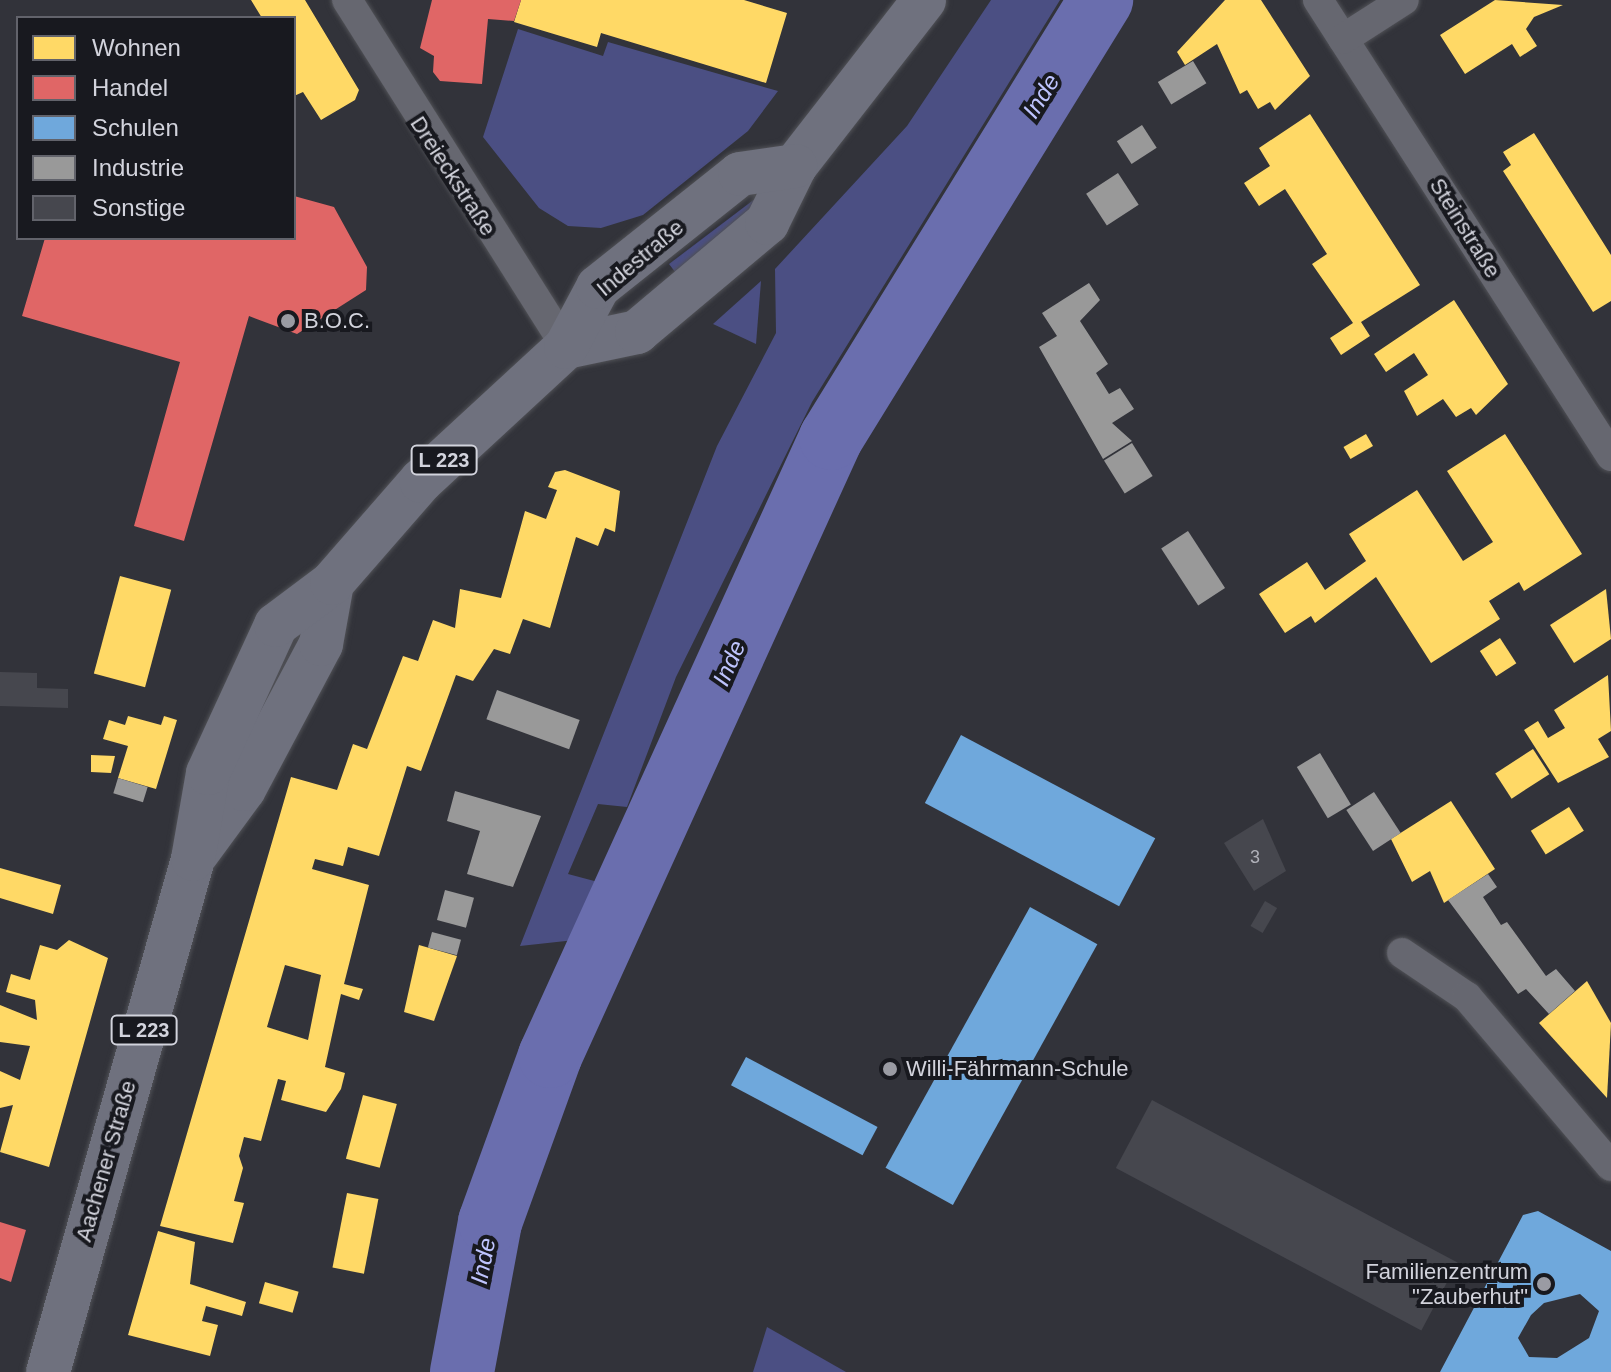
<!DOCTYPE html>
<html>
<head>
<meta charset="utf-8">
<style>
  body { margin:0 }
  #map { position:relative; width:1611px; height:1372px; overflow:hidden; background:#32333a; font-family:Arial,sans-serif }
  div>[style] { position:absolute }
  .green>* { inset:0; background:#4b4f83 }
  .homes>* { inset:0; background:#ffd966; transform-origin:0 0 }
  .shops>* { inset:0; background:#e06666 }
  .schools>* { inset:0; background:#6fa8dc; transform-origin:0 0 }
  .industry>* { inset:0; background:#999; transform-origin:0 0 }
  .river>* { height:64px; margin:-32px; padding:0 32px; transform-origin:32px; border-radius:32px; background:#6a6eae }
  .building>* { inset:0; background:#46474e; transform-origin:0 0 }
  .roads { filter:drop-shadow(0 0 2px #505156) drop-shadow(0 0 2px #505156) }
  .minor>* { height:30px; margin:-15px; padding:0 15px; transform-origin:15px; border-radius:15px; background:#666770 }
  .primary>* { height:44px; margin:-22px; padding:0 22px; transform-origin:22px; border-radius:22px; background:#6f717e }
  .dots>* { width:22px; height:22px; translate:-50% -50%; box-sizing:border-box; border:4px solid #18191f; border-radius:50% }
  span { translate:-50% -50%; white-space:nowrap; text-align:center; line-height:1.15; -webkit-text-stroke:8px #18191f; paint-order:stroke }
  .number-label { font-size:18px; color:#afb0b8 }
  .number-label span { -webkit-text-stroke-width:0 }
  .shield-label span { padding:2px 6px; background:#18191f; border:2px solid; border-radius:6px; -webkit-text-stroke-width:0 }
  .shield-label { font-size:20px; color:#d2d3dc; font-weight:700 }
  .street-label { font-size:22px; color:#d2d3dc }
  .poi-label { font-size:22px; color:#d2d3dc }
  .left { translate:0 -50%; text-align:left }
  .right { translate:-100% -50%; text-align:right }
  .water-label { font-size:24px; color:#bec4fe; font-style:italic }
  .legend { position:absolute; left:16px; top:16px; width:280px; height:224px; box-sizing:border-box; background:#18191f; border:2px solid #62636b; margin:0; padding:10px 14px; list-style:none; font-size:24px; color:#d2d3dc }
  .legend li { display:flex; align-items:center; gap:16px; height:40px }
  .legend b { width:40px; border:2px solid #62636b }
</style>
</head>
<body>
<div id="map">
  <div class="green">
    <i style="clip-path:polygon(991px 0,1060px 0,812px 402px,676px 677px,627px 807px,598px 804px,568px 874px,598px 882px,575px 940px,520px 946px,717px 446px,776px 333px,775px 269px,907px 126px)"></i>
    <i style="clip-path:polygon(518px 29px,603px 56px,608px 42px,778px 91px,748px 131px,643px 215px,601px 228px,568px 226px,539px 208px,483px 137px)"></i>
    <i style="clip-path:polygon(764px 192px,770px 192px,679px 277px,669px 264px)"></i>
    <i style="clip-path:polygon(761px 281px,756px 344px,713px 324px)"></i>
    <i style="clip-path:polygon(767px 1327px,846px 1372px,753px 1372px)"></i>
  </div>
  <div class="homes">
    <i style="clip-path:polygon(251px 0,305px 0,359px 90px,355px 100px,321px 120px,303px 92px,294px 96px,294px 18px,262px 18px)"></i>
    <i style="clip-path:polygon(521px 0,744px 0,787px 13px,766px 83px,601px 33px,597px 47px,514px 22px)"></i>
    <i style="clip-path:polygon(1225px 0,1261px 0,1310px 76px,1275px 110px,1270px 102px,1258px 109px,1247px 90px,1240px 94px,1217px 44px,1185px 65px,1177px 52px)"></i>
    <i style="clip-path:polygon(1495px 0,1563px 5px,1534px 17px,1526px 29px,1537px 46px,1520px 57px,1512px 44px,1465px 74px,1440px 35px)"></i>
    <i style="clip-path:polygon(1310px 114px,1420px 285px,1361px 322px,1370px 336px,1341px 355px,1330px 338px,1353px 323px,1312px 264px,1327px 254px,1285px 189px,1259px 206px,1244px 183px,1270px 166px,1259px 148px)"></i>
    <i style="clip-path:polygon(1534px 133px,1611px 255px,1611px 301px,1593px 312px,1503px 171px,1511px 165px,1503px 152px)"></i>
    <i style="clip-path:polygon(1454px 300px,1508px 384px,1476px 415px,1471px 408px,1456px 417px,1443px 399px,1417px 416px,1404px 391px,1428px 375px,1414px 353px,1386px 372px,1374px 354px)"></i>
    <i style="left:1366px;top:434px;width:14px;height:26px;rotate:60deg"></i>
    <i style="clip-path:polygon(1505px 434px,1582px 554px,1524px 591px,1519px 582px,1489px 601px,1500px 619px,1431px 663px,1376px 577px,1315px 623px,1311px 616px,1285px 633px,1259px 594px,1307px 562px,1325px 590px,1366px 561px,1349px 534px,1417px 490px,1463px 561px,1493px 542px,1447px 471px)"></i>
    <i style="clip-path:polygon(evenodd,565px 470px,620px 491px,615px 532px,605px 528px,598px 546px,576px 537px,550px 628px,523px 619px,510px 654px,494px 649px,473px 681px,456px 675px,421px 771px,407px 766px,379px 856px,348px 847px,343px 866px,315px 859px,312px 869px,369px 885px,344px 984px,363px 989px,359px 1000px,341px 994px,325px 1067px,345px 1073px,341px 1089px,326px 1112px,281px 1100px,286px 1081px,278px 1079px,261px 1141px,244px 1137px,239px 1156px,243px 1168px,234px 1201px,244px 1203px,233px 1243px,160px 1226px,291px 777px,337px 790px,353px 744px,367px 749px,403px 656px,418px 661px,433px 620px,455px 628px,460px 589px,501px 598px,525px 511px,546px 519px,557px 490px,548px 487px,555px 472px,565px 470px,285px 965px,321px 975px,308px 1040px,267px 1027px,285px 965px)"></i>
    <i style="left:120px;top:576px;width:53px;height:101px;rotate:15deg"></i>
    <i style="clip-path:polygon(1606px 589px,1611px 639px,1574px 663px,1550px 625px)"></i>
    <i style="left:1500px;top:638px;width:30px;height:24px;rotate:57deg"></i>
    <i style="clip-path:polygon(1608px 675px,1611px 731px,1598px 739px,1609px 757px,1558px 783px,1524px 730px,1538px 721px,1548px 738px,1565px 728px,1554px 710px)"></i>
    <i style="clip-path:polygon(128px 716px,161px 725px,164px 716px,177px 720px,156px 789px,118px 778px,128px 746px,103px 739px,109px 720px,125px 725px)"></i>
    <i style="left:1533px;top:749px;width:30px;height:45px;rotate:57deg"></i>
    <i style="clip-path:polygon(91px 755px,115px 756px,111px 773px,91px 772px)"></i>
    <i style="clip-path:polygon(1451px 801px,1495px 869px,1444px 903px,1430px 871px,1412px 882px,1391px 839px)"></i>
    <i style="left:1569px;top:807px;width:28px;height:45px;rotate:58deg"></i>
    <i style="clip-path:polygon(0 868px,61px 885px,53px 914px,0 898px)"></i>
    <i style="clip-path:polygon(69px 940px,108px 958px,49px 1167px,0 1152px,13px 1105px,0 1108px,0 1071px,20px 1080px,30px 1046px,0 1042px,0 1005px,37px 1020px,35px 1000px,6px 992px,11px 974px,30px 980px,40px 945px,57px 950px)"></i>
    <i style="clip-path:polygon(419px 945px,457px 956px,434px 1021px,404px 1012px)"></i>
    <i style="clip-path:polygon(1587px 981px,1611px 1023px,1607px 1098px,1539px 1023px)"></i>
    <i style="left:363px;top:1095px;width:35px;height:66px;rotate:15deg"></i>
    <i style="left:347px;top:1193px;width:32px;height:76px;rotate:11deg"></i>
    <i style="clip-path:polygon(158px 1231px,195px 1242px,190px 1284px,246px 1302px,242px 1316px,206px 1306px,202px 1321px,218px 1325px,210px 1356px,128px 1335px)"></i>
    <i style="left:265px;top:1282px;width:35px;height:22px;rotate:16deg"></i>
  </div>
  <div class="shops">
    <i style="clip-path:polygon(432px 0,521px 0,514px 21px,488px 19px,482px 84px,440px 81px,433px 72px,434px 56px,420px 48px)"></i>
    <i style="clip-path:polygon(294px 196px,334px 207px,367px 267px,366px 290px,297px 334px,249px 316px,184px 541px,134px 526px,180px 362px,22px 316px,45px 238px,294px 238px)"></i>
    <i style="clip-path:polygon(0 1222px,26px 1230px,11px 1282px,0 1278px)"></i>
  </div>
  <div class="schools">
    <i style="left:961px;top:735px;width:220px;height:77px;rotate:28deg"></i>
    <i style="left:1030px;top:907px;width:77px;height:298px;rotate:29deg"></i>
    <i style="left:746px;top:1057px;width:149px;height:32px;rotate:28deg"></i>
    <i style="clip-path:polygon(evenodd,1538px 1211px,1611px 1251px,1611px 1372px,1440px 1372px,1523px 1215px,1538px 1211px,1580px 1294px,1599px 1311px,1589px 1338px,1557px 1358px,1529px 1357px,1518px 1338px,1531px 1315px,1544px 1303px,1580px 1294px)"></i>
  </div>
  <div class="industry">
    <i style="left:1193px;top:61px;width:26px;height:41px;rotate:59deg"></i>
    <i style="left:1142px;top:125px;width:27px;height:30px;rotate:57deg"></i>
    <i style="left:1118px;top:173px;width:38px;height:38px;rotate:57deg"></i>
    <i style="clip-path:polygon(1089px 283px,1100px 300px,1080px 321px,1108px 364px,1096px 373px,1109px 394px,1120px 388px,1134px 409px,1112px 423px,1132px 441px,1103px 459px,1039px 347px,1057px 336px,1042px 313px)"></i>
    <i style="left:1132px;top:443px;width:39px;height:33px;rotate:58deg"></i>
    <i style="left:1188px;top:531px;width:68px;height:32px;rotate:57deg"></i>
    <i style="left:497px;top:690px;width:88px;height:31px;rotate:20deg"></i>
    <i style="left:1320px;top:753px;width:60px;height:27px;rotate:59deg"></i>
    <i style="left:118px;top:778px;width:31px;height:16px;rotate:17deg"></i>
    <i style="clip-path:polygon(455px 791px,541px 816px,513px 887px,467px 874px,480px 831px,447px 821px)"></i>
    <i style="left:1374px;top:792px;width:49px;height:33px;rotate:57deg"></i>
    <i style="clip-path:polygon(1488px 874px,1497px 887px,1483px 897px,1501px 925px,1507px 922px,1546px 976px,1556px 969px,1575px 991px,1549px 1014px,1526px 989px,1518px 994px,1448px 900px)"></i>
    <i style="left:445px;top:890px;width:30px;height:31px;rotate:15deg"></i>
    <i style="left:432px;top:932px;width:30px;height:16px;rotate:15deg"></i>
  </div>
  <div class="river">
    <i style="left:462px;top:1372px;width:153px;rotate:-79.4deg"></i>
    <i style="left:490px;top:1222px;width:177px;rotate:-70.1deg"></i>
    <i style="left:550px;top:1056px;width:679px;rotate:-65.55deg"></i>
    <i style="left:831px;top:438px;width:515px;rotate:-58.35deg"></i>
  </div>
  <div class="building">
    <i style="clip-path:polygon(0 672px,37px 673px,37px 688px,68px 689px,68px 708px,0 706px)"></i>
    <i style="clip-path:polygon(1263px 819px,1286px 871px,1254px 891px,1224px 843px)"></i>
    <i style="left:1265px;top:901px;width:14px;height:29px;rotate:30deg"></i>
    <i style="left:1152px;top:1100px;width:346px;height:77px;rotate:28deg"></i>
  </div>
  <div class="roads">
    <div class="minor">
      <i style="left:347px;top:0;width:410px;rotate:57.7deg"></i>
      <i style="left:1318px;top:0;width:542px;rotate:57.28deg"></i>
      <i style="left:1343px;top:39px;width:72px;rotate:-32.6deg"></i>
      <i style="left:1402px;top:953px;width:78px;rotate:34.1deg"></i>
      <i style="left:1467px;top:997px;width:222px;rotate:49.6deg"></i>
    </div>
    <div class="primary">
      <i style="left:566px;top:347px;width:73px;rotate:-11.9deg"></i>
      <i style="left:637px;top:332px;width:170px;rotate:-40deg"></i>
      <i style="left:767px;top:223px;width:64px;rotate:-63.8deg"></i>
      <i style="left:795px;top:166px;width:210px;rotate:-52.1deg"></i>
      <i style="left:197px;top:853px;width:79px;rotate:-53.7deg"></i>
      <i style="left:244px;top:789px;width:164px;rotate:-62deg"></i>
      <i style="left:321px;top:644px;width:62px;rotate:-79.8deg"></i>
      <i style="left:48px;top:1372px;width:533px;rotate:-74.22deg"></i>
      <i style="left:193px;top:859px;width:87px;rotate:-80.1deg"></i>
      <i style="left:208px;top:773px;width:163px;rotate:-65.3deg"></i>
      <i style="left:276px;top:625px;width:70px;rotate:-36.9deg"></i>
      <i style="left:332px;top:583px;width:135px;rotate:-48.9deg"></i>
      <i style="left:421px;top:481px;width:197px;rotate:-42.7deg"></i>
      <i style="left:566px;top:347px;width:68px;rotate:-61.9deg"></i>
      <i style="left:598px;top:287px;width:181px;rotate:-38.5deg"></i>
      <i style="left:740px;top:174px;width:56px;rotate:-8.3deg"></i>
    </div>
  </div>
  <div class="dots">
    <i style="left:288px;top:321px;background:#9a9ba3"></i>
    <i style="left:890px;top:1069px;background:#9a9ba3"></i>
    <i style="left:1544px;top:1284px;background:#9a9ba3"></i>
  </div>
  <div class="number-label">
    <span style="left:1255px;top:857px">3</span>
  </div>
  <div class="shield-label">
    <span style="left:444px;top:460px">L 223</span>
    <span style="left:144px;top:1030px">L 223</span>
  </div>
  <div class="street-label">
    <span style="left:453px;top:176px;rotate:57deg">Dreieckstraße</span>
    <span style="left:1465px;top:228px;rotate:58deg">Steinstraße</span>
    <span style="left:640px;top:258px;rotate:-40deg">Indestraße</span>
    <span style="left:106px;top:1161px;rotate:-74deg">Aachener Straße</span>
  </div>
  <div class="poi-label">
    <span class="left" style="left:304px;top:321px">B.O.C.</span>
    <span class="left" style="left:906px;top:1069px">Willi-Fährmann-Schule</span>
    <span class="right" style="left:1528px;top:1284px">Familienzentrum<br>"Zauberhut"</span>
  </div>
  <div class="water-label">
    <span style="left:1041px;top:96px;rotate:-58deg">Inde</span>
    <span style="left:729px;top:663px;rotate:-66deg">Inde</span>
    <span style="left:483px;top:1261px;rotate:-79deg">Inde</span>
  </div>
  <ul class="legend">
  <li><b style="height:22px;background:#ffd966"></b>Wohnen</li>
  <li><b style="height:22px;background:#e06666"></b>Handel</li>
  <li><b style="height:22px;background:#6fa8dc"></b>Schulen</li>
  <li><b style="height:22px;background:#999"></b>Industrie</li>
  <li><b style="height:22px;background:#46474e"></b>Sonstige</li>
  </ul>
</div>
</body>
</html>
